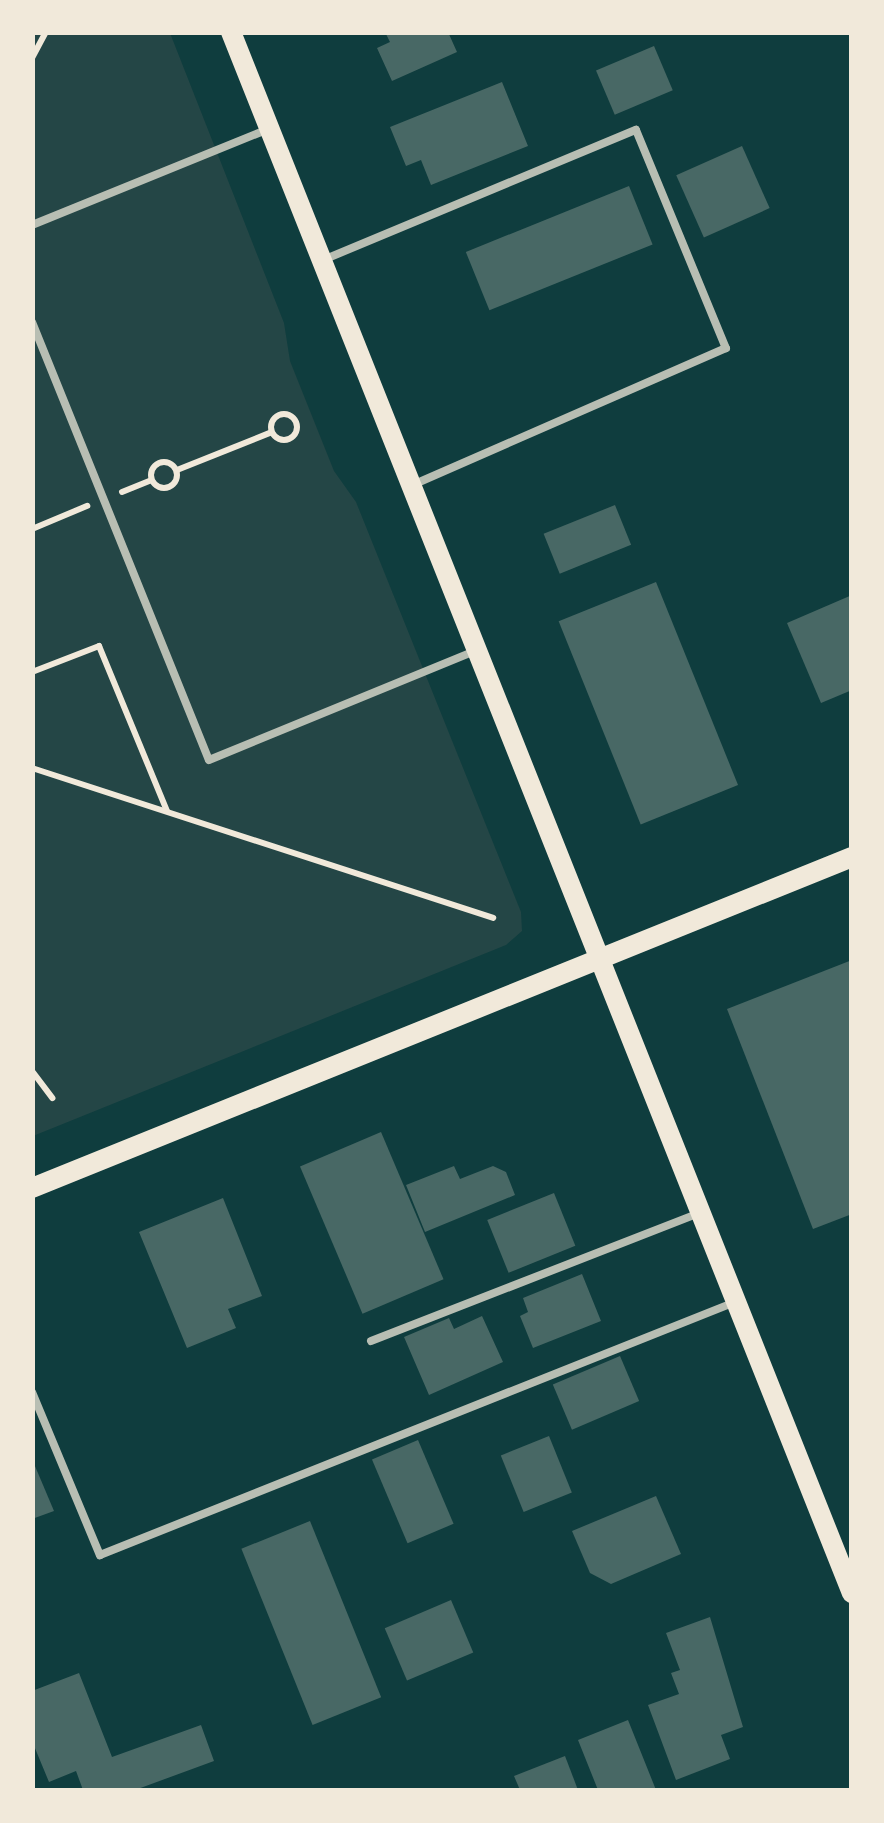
<!DOCTYPE html>
<html>
<head>
<meta charset="utf-8">
<style>
  body { margin:0 }
  #map { position:relative; width:884px; height:1823px; overflow:hidden; background:#0f3d3e; font-family:Rubik,sans-serif }
  div>[style] { position:absolute }
  .green>* { inset:0; background:#244646 }
  .building>* { inset:0; background:#486865; transform-origin:0 0 }
  .path>* { height:6px; margin:-3px; padding:0 3px; transform-origin:3px; border-radius:3px; background:#f1e9da }
  .path>.ring { margin:-3px; padding:0; box-sizing:content-box; background:none; border:6px solid #f1e9da; border-radius:50% }
  .service>* { height:8px; margin:-4px; padding:0 4px; transform-origin:4px; border-radius:4px; background:#b8beb3 }
  .secondary>* { height:20px; margin:-10px; padding:0 10px; transform-origin:10px; border-radius:10px; background:#f1e9da }
  span { translate:-50% -50%; white-space:nowrap; text-align:center; line-height:1.15; -webkit-text-stroke:8px #f1e9da; paint-order:stroke }
  .frame { position:absolute; inset:0; border:35px solid #f1e9da; pointer-events:none }
</style>
</head>
<body>
<div id="map">
  <div class="green">
    <i style="clip-path:polygon(32px 33px,170px 33px,284px 323px,290px 361px,334px 471px,356px 502px,521px 912px,522px 931px,506px 945px,33px 1136px)"></i>
  </div>
  <div class="building">
    <i style="clip-path:polygon(385px 32px,448px 32px,457px 52px,392px 81px,377px 48px,390px 42px)"></i>
    <i style="left:654px;top:46px;width:48px;height:63px;rotate:67deg"></i>
    <i style="clip-path:polygon(502px 82px,528px 146px,431px 185px,421px 160px,406px 166px,390px 127px)"></i>
    <i style="left:742px;top:146px;width:68px;height:72px;rotate:66deg"></i>
    <i style="left:629px;top:186px;width:63px;height:176px;rotate:68deg"></i>
    <i style="left:615px;top:505px;width:43px;height:77px;rotate:68deg"></i>
    <i style="left:656px;top:582px;width:219px;height:105px;rotate:68deg"></i>
    <i style="clip-path:polygon(852px 595px,852px 690px,821px 703px,787px 623px)"></i>
    <i style="clip-path:polygon(852px 960px,852px 1214px,813px 1229px,727px 1009px)"></i>
    <i style="left:381px;top:1132px;width:160px;height:88px;rotate:67deg"></i>
    <i style="clip-path:polygon(454px 1166px,460px 1179px,493px 1166px,506px 1172px,515px 1195px,425px 1232px,406px 1185px)"></i>
    <i style="left:554px;top:1193px;width:57px;height:72px;rotate:68deg"></i>
    <i style="clip-path:polygon(223px 1198px,262px 1296px,228px 1309px,236px 1328px,187px 1348px,139px 1232px)"></i>
    <i style="clip-path:polygon(582px 1274px,601px 1321px,533px 1348px,520px 1316px,528px 1312px,523px 1298px)"></i>
    <i style="clip-path:polygon(482px 1316px,503px 1362px,429px 1395px,404px 1337px,449px 1318px,454px 1329px)"></i>
    <i style="left:620px;top:1356px;width:49px;height:73px;rotate:67deg"></i>
    <i style="left:549px;top:1436px;width:61px;height:52px;rotate:68deg"></i>
    <i style="left:418px;top:1440px;width:91px;height:50px;rotate:67deg"></i>
    <i style="clip-path:polygon(32px 1459px,54px 1511px,32px 1519px)"></i>
    <i style="clip-path:polygon(656px 1496px,681px 1554px,611px 1584px,590px 1573px,572px 1531px)"></i>
    <i style="left:310px;top:1521px;width:190px;height:74px;rotate:68deg"></i>
    <i style="left:451px;top:1600px;width:57px;height:72px;rotate:67deg"></i>
    <i style="clip-path:polygon(710px 1617px,743px 1727px,721px 1735px,730px 1759px,676px 1780px,648px 1705px,679px 1694px,671px 1673px,680px 1670px,666px 1633px)"></i>
    <i style="clip-path:polygon(79px 1673px,112px 1757px,201px 1725px,214px 1761px,135px 1790px,83px 1790px,76px 1771px,49px 1782px,32px 1741px,32px 1691px)"></i>
    <i style="clip-path:polygon(628px 1720px,656px 1790px,598px 1790px,578px 1740px)"></i>
    <i style="clip-path:polygon(565px 1756px,578px 1790px,520px 1790px,514px 1776px)"></i>
  </div>
  <div class="path">
    <i style="left:32px;top:58px;width:30px;rotate:-62deg"></i>
    <i class="ring" style="left:271px;top:414px;width:20px;height:20px"></i>
    <i class="ring" style="left:151px;top:462px;width:20px;height:20px"></i>
    <i style="left:177px;top:470px;width:102px;rotate:-21.8deg"></i>
    <i style="left:122px;top:492px;width:32px;rotate:-22deg"></i>
    <i style="left:32px;top:529px;width:60px;rotate:-22.7deg"></i>
    <i style="left:32px;top:672px;width:72px;rotate:-21.2deg"></i>
    <i style="left:99px;top:646px;width:178px;rotate:67.6deg"></i>
    <i style="left:32px;top:768px;width:485px;rotate:18deg"></i>
    <i style="left:32px;top:1071px;width:34px;rotate:53deg"></i>
  </div>
  <div class="service">
    <i style="left:32px;top:225px;width:256px;rotate:-22.1deg"></i>
    <i style="left:323px;top:260px;width:339px;rotate:-22.6deg"></i>
    <i style="left:636px;top:130px;width:236px;rotate:67.6deg"></i>
    <i style="left:726px;top:348px;width:339px;rotate:156.4deg"></i>
    <i style="left:32px;top:322px;width:472px;rotate:68deg"></i>
    <i style="left:209px;top:760px;width:287px;rotate:-22.3deg"></i>
    <i style="left:371px;top:1341px;width:352px;rotate:-21.3deg"></i>
    <i style="left:32px;top:1392px;width:177px;rotate:67.4deg"></i>
    <i style="left:100px;top:1555px;width:684px;rotate:-21.72deg"></i>
  </div>
  <div class="secondary">
    <i style="left:231px;top:32px;width:1680px;rotate:68.31deg"></i>
    <i style="left:32px;top:1188px;width:884px;rotate:-21.98deg"></i>
  </div>
  <div class="frame"></div>
</div>
</body>
</html>
